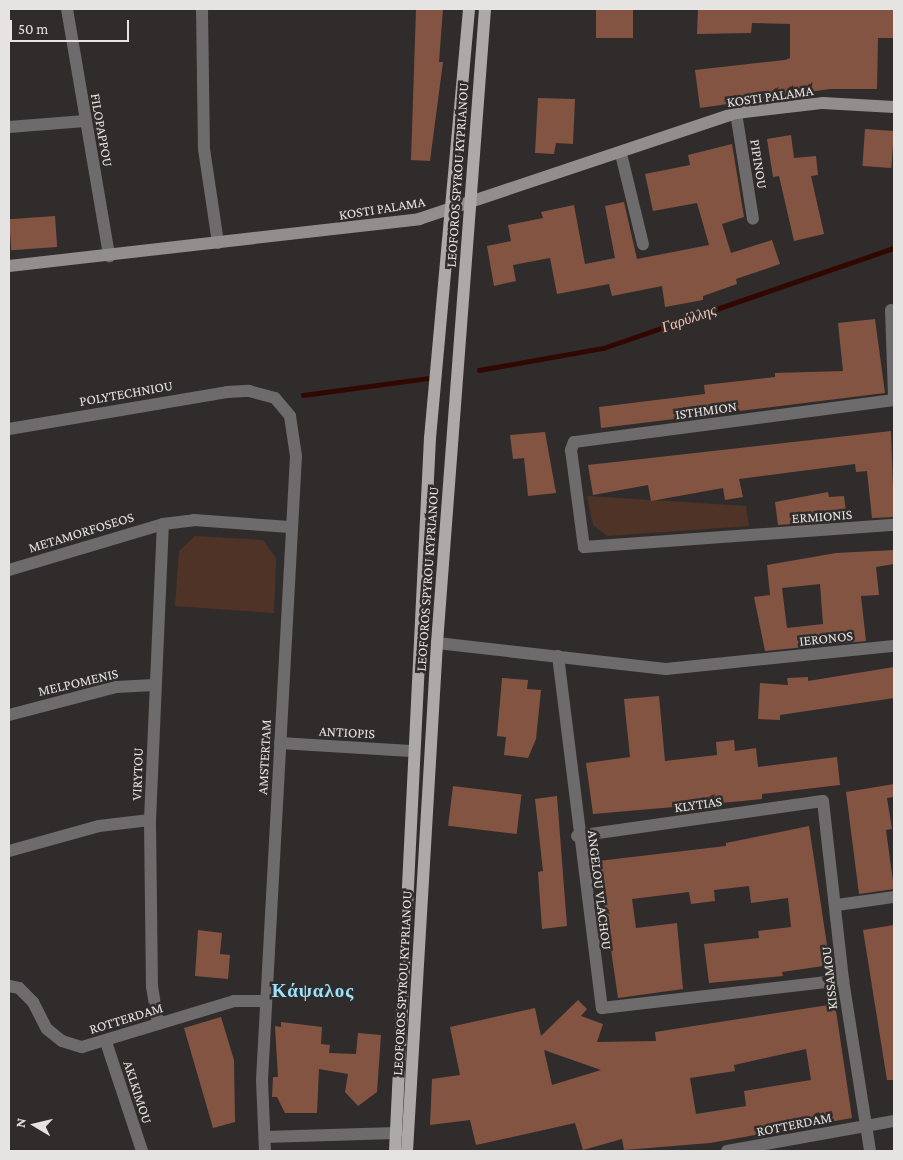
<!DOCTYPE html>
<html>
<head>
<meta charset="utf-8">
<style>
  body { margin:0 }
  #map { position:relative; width:903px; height:1160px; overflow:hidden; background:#302c2b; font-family:"Crimson Pro",serif }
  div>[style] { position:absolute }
  .green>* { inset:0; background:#503327 }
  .stream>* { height:5px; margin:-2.5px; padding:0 2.5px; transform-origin:2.5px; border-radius:2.5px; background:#300800 }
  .building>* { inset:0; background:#845442; transform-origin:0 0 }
  .street>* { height:12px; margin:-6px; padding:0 6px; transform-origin:6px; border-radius:6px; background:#6d6b6b }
  .secondary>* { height:12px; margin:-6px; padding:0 6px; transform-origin:6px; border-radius:6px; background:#918e8d }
  .primary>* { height:12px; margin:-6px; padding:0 6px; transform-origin:6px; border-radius:6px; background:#ada9a8 }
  span { translate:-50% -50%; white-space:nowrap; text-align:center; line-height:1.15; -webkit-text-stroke:5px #302c2b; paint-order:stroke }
  .street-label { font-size:14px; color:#e6e4e3 }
  .water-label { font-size:15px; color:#f6c6b4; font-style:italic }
  .district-label { font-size:19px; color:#9ae2fc; font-weight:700; letter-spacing:1px }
  .frame { position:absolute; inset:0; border:10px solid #e6e4e3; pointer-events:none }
  .north { position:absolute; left:10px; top:1100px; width:50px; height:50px; -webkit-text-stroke:4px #302c2b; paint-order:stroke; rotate:279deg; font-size:14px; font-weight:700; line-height:20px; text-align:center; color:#e6e4e3 }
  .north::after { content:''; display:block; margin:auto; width:18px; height:22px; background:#e6e4e3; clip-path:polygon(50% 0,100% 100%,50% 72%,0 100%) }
  .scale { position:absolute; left:10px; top:20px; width:119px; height:22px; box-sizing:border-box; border:2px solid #e6e4e3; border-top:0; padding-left:6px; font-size:15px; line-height:18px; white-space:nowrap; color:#e6e4e3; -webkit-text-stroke:4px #302c2b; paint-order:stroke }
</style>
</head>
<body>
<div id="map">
  <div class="green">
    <i style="clip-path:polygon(587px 496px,746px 506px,749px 526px,607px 536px,593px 525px)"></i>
    <i style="clip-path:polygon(195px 536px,263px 540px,276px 558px,274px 613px,175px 606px,179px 551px)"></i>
  </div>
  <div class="stream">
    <i style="left:479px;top:370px;width:126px;rotate:-10.1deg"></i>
    <i style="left:603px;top:348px;width:308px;rotate:-19deg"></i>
    <i style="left:303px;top:395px;width:126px;rotate:-7.7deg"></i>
  </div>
  <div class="building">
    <i style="clip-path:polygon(416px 9px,443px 9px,439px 62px,443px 62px,430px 161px,411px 160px)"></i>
    <i style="left:596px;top:9px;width:37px;height:29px"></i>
    <i style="clip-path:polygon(698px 9px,894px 9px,894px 38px,878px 38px,877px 89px,830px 89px,700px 108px,695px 70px,785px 60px,790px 58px,790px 24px,752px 23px,751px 33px,697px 34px)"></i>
    <i style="clip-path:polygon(538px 98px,575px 99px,573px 144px,556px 143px,554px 154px,535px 153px)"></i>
    <i style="left:865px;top:129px;width:29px;height:37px;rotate:4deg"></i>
    <i style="clip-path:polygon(791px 135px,794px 158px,816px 156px,818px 175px,811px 176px,824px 234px,794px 241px,779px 176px,773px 177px,767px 139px)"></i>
    <i style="clip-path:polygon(732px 144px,744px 217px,722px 224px,731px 253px,772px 240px,780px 264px,736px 279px,737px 284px,703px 296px,703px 300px,665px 307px,662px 286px,612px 296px,609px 284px,557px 294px,550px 258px,513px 265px,516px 281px,494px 286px,487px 246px,511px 241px,508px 225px,543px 218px,541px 212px,574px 205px,585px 264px,615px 258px,605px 206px,624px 202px,637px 259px,709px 245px,697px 203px,653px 211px,645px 174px,690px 165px,688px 155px)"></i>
    <i style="left:55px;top:216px;width:31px;height:46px;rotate:86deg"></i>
    <i style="clip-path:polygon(875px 319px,885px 393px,601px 428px,599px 407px,705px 394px,704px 385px,775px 377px,775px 373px,843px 371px,838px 323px)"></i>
    <i style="clip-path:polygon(891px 431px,894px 517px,872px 518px,867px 471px,856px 472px,855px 464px,739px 479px,743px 497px,725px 500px,723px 488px,651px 501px,648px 485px,593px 495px,588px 465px)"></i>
    <i style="clip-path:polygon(545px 432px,556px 493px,528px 496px,524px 458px,513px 459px,510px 435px)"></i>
    <i style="clip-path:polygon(828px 492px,829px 497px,844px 496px,847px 520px,778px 525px,775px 502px)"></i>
    <i style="clip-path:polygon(evenodd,894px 550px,894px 564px,876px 567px,879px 595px,861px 596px,866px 641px,765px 651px,754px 597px,770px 595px,767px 565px,836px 553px,894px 550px,820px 584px,823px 624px,787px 628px,782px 588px,820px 584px)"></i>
    <i style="clip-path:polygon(894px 667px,894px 698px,780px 715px,780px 720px,758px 719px,760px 683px,788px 685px,787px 678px,808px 677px,808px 681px)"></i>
    <i style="clip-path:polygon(502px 678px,528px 680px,527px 689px,541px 690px,536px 739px,528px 758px,504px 755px,506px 737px,497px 736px)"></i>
    <i style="clip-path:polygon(659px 696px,665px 761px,717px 755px,716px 742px,734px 740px,735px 751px,756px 748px,758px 767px,837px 757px,840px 785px,762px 794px,762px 799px,743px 801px,593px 814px,586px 763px,630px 757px,624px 699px)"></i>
    <i style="clip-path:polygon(894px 784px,894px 797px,887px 798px,892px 829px,886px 830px,894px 889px,859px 894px,846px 792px)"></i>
    <i style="left:453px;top:786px;width:69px;height:40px;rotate:7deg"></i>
    <i style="clip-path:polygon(557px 796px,567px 926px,542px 929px,538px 872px,543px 871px,535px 799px)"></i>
    <i style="clip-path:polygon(809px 826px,830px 965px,782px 972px,783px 976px,709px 983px,704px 944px,759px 938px,758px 931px,791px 927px,788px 898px,751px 903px,749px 886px,714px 890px,715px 901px,691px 904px,689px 892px,632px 899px,636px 928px,677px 923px,683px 989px,618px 998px,598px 861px,726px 846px,726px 843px)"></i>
    <i style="clip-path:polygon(894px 925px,894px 1080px,887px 1080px,863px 930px)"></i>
    <i style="clip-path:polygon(198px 930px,222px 933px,220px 954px,230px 955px,228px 979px,195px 976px)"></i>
    <i style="clip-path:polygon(evenodd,578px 1000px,587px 1009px,581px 1016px,603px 1024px,597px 1042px,656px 1041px,655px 1032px,835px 1004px,852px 1118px,710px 1143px,624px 1150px,622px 1139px,583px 1150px,575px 1123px,476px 1145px,470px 1120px,430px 1125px,432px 1079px,460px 1075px,450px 1027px,535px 1008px,541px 1036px,578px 1000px,806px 1049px,811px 1080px,744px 1091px,746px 1106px,696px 1114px,690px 1078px,735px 1071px,734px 1065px,806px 1049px,578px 1000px,544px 1050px,601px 1070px,552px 1085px,544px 1050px)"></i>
    <i style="clip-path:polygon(221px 1017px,234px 1060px,235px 1122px,213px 1128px,184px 1028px)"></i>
    <i style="clip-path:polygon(281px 1022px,322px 1027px,321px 1044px,330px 1045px,329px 1053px,356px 1054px,358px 1033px,381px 1035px,377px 1092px,358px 1106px,345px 1092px,348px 1074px,319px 1069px,317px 1113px,285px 1113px,277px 1097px,272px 1097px,273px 1077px,278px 1077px,275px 1026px,281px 1027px)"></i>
  </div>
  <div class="street">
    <i style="left:67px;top:9px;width:251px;rotate:80.3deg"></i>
    <i style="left:202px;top:9px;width:140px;rotate:89.2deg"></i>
    <i style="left:204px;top:149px;width:95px;rotate:81.5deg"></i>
    <i style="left:736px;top:113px;width:107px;rotate:80.9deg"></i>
    <i style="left:9px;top:127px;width:76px;rotate:-4.5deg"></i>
    <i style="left:621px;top:154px;width:93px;rotate:76.3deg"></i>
    <i style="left:891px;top:310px;width:86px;rotate:88deg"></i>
    <i style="left:894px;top:400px;width:323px;rotate:172.5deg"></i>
    <i style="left:574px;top:442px;width:9px;rotate:111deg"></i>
    <i style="left:571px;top:450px;width:98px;rotate:82.4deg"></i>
    <i style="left:584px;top:547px;width:311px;rotate:-4.1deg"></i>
    <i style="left:9px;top:429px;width:221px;rotate:-9.6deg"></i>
    <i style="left:227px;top:392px;width:22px;rotate:-3deg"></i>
    <i style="left:249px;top:391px;width:27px;rotate:15deg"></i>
    <i style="left:275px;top:398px;width:23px;rotate:50deg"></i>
    <i style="left:290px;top:416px;width:40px;rotate:81.5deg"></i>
    <i style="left:296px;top:456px;width:625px;rotate:93.12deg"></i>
    <i style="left:262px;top:1080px;width:71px;rotate:87.6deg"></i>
    <i style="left:9px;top:570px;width:161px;rotate:-16.6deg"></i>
    <i style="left:163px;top:524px;width:31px;rotate:-7deg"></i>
    <i style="left:194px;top:520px;width:96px;rotate:4.2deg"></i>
    <i style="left:437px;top:643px;width:230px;rotate:6.5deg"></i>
    <i style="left:666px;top:669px;width:229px;rotate:-5.8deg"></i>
    <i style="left:558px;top:656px;width:355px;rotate:82.9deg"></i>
    <i style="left:602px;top:1008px;width:243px;rotate:-6.6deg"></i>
    <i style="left:9px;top:715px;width:111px;rotate:-14.7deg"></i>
    <i style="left:116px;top:687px;width:38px;rotate:-3deg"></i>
    <i style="left:280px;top:743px;width:131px;rotate:3.5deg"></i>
    <i style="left:577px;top:836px;width:248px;rotate:-8.1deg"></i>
    <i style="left:823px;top:801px;width:180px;rotate:83.6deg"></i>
    <i style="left:843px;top:980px;width:173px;rotate:81deg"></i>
    <i style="left:9px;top:851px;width:93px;rotate:-15.5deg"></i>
    <i style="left:99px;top:826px;width:51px;rotate:-6.7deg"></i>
    <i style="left:837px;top:905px;width:58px;rotate:-8deg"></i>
    <i style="left:9px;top:986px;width:10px;rotate:11deg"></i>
    <i style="left:19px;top:988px;width:20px;rotate:45deg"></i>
    <i style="left:33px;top:1002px;width:30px;rotate:63deg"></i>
    <i style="left:47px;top:1029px;width:19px;rotate:39deg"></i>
    <i style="left:62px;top:1041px;width:21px;rotate:17deg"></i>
    <i style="left:82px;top:1047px;width:159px;rotate:-16.8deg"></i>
    <i style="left:234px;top:1001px;width:32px"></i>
    <i style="left:158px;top:1024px;width:37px;rotate:-99deg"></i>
    <i style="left:152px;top:987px;width:167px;rotate:-90.7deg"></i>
    <i style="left:150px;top:820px;width:296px;rotate:-87.5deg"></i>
    <i style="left:106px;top:1042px;width:115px;rotate:71.7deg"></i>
    <i style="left:265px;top:1137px;width:131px;rotate:-1.7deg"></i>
    <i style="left:727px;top:1151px;width:170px;rotate:-10.2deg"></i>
  </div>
  <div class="secondary">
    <i style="left:9px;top:266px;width:413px;rotate:-6.5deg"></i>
    <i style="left:419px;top:219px;width:334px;rotate:-18.5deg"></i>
    <i style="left:736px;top:113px;width:88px;rotate:-6.6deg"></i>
    <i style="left:823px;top:103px;width:71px;rotate:3.2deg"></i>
  </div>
  <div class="primary">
    <i style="left:395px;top:1151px;width:714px;rotate:-87.19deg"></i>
    <i style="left:430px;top:438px;width:431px;rotate:-84.8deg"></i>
    <i style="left:407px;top:1151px;width:509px;rotate:-86.62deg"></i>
    <i style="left:437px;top:643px;width:636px;rotate:-85.67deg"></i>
  </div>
  <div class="street-label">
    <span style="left:770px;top:96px;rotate:-8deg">KOSTI PALAMA</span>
    <span style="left:102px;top:130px;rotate:80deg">FILOPAPPOU</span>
    <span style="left:759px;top:164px;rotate:81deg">PIPINOU</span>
    <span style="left:457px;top:175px;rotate:-86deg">LEOFOROS SPYROU KYPRIANOU</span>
    <span style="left:382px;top:208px;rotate:-9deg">KOSTI PALAMA</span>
    <span style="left:126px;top:393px;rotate:-10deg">POLYTECHNIOU</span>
    <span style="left:706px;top:410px;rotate:-8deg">ISTHMION</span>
    <span style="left:822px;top:516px;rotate:-4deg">ERMIONIS</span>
    <span style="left:81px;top:532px;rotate:-17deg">METAMORFOSEOS</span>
    <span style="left:427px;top:579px;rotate:-86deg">LEOFOROS SPYROU KYPRIANOU</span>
    <span style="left:826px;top:638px;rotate:-6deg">IERONOS</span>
    <span style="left:78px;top:682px;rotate:-13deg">MELPOMENIS</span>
    <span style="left:347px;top:732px;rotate:3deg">ANTIOPIS</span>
    <span style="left:264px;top:757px;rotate:-87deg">AMSTERTAM</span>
    <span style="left:137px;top:774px;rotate:-88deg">VIRYTOU</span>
    <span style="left:698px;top:804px;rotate:-8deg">KLYTIAS</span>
    <span style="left:600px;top:890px;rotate:83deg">ANGELOU VLACHOU</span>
    <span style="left:829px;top:978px;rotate:-96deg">KISSAMOU</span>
    <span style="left:402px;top:983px;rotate:-87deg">LEOFOROS SPYROU KYPRIANOU</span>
    <span style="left:126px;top:1018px;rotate:-17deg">ROTTERDAM</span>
    <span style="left:138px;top:1092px;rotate:72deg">AKLKIMOU</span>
    <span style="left:794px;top:1124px;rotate:-11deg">ROTTERDAM</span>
  </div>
  <div class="water-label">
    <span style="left:689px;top:319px;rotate:-19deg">Γαρύλλης</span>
  </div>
  <div class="district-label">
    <span style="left:313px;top:991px">Κάψαλος</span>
  </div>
  <div class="frame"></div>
  <div class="north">N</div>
  <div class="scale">50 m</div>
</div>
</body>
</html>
